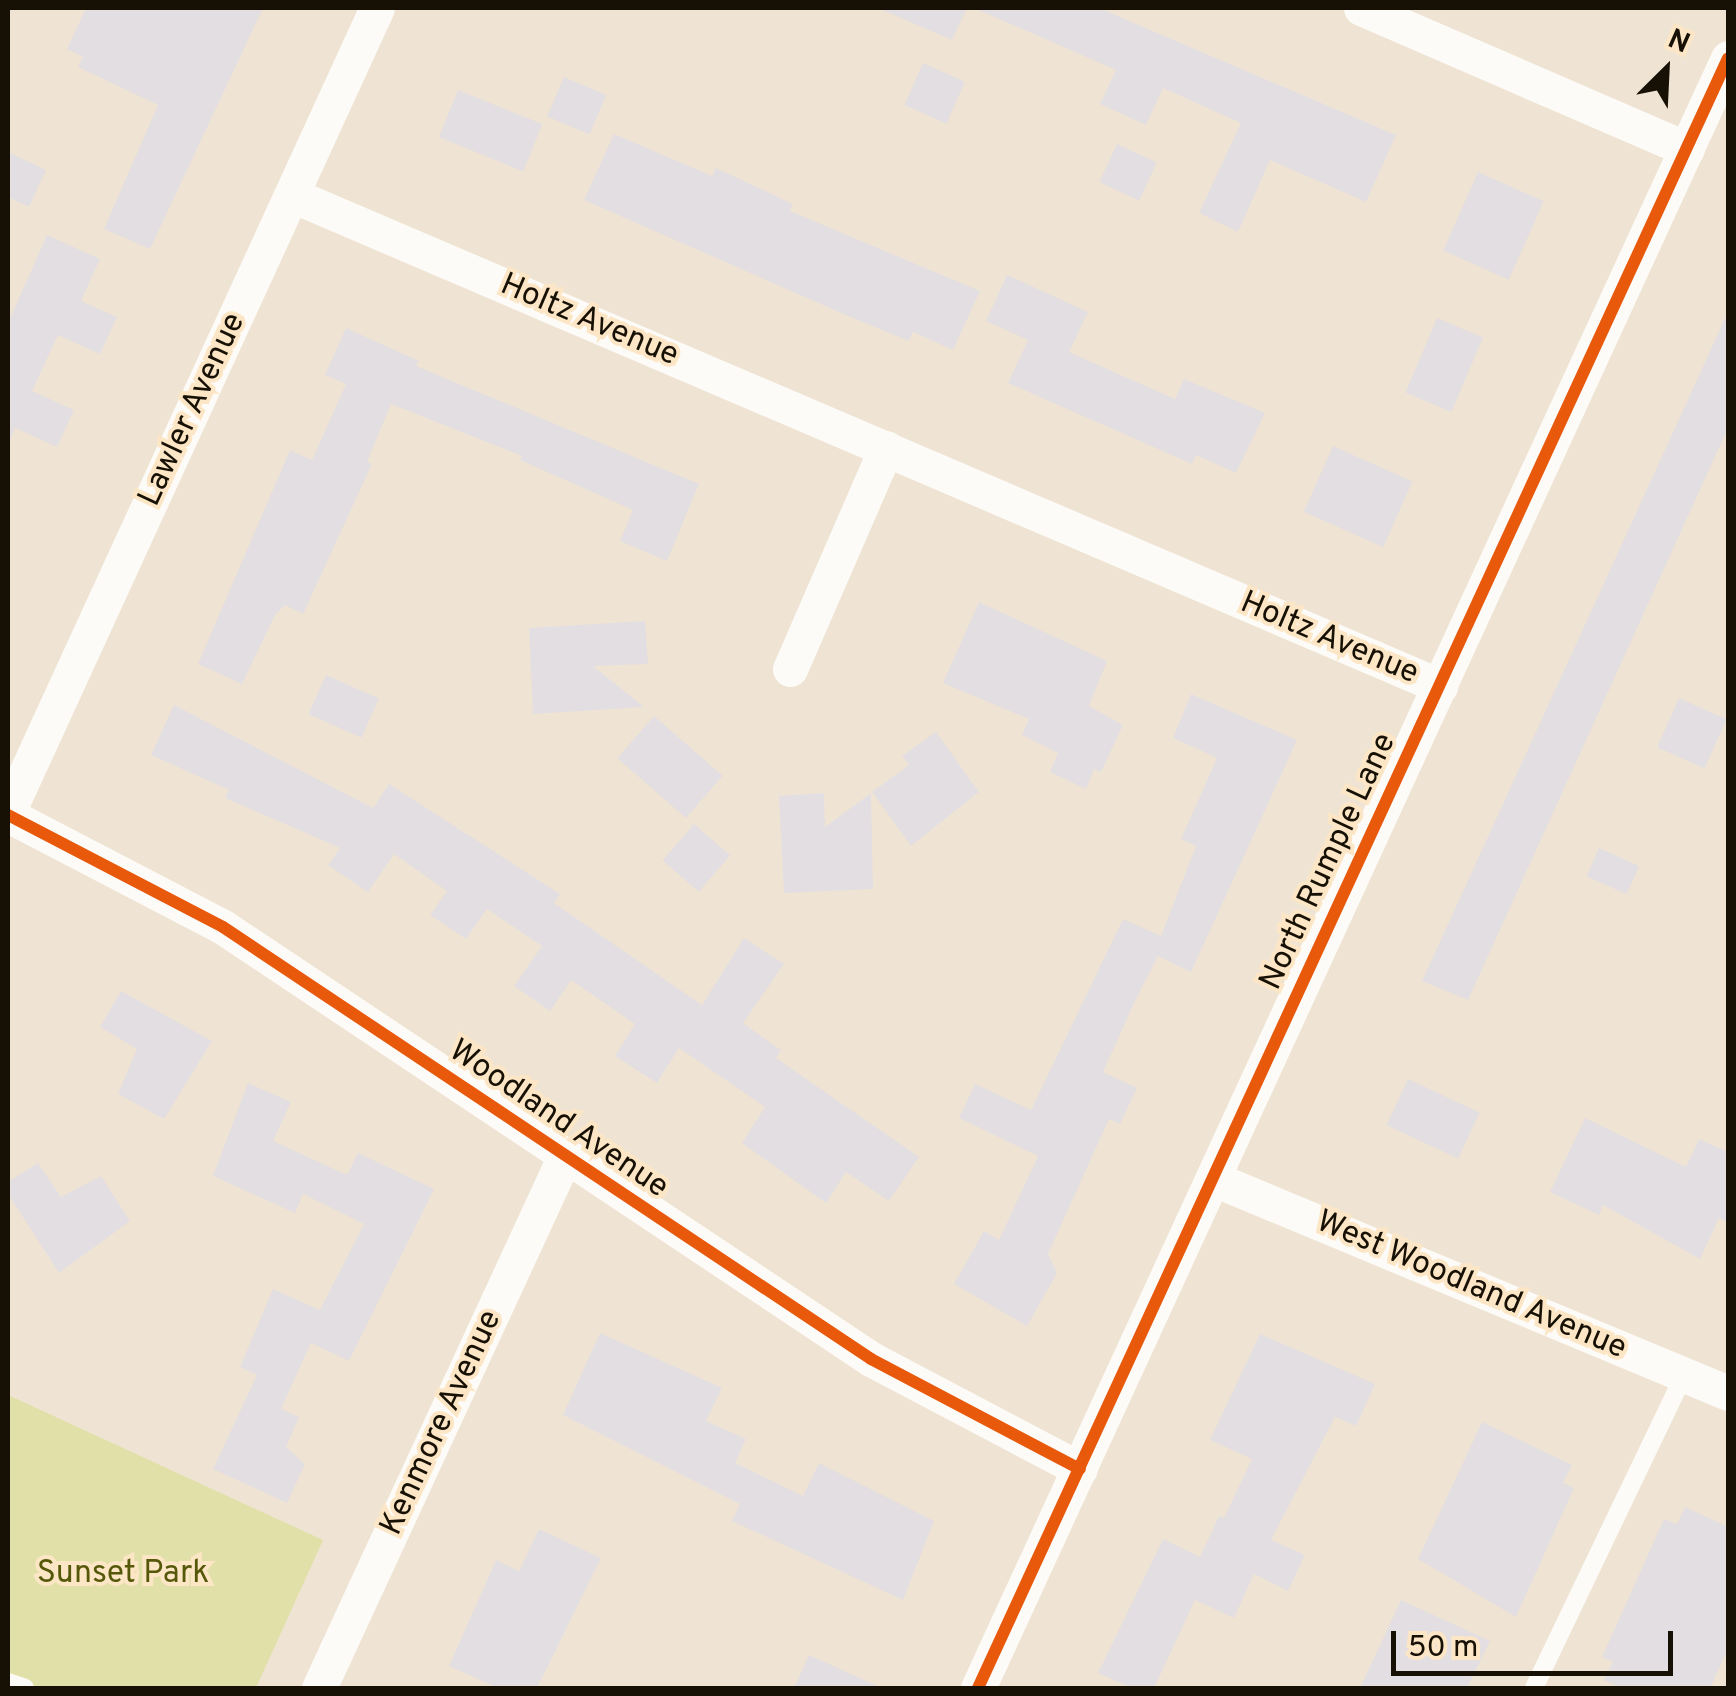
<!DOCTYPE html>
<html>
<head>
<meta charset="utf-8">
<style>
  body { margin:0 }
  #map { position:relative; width:1736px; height:1696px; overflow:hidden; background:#efe4d3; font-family:Overpass,sans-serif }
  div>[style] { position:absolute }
  .green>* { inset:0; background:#e1e0a9 }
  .building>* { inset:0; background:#e3dee1; transform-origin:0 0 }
  .lane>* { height:18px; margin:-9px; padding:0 9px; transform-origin:9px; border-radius:9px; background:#fdfbf8 }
  .street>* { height:35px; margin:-17.5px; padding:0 17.5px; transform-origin:17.5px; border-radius:17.5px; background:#fdfbf8 }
  .cycleway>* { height:12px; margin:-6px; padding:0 6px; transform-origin:6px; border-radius:6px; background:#e8590c }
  span { translate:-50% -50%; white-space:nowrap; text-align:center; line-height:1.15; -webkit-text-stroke:8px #fce6c6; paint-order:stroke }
  .street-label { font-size:32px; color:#171005 }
  .park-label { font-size:32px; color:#555809 }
  .frame { position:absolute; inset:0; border:10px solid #171005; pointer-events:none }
  .north { position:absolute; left:1616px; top:20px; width:100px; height:100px; -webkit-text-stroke:8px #fce6c6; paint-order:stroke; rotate:24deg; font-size:28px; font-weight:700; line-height:40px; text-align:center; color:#171005 }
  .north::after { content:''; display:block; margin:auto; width:35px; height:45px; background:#171005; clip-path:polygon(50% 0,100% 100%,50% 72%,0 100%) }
  .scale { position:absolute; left:1391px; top:1631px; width:282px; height:45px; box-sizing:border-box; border:5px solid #171005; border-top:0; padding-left:12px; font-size:30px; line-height:35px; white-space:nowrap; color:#171005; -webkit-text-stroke:8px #fce6c6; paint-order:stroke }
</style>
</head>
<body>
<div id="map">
  <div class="green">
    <i style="clip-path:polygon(8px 1395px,323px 1540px,256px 1688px,8px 1688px)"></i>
  </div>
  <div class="building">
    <i style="clip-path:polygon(86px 8px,263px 8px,150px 249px,104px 229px,158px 105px,78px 67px,83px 57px,67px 49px)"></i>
    <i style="clip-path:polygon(878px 8px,967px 8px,952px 40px)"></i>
    <i style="clip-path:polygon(974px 8px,1099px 8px,1396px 135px,1366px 202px,1270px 160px,1238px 232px,1199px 213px,1241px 123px,1163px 88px,1146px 125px,1100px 104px,1116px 70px)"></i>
    <i style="left:923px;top:63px;width:46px;height:46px;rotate:24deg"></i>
    <i style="left:564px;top:77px;width:46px;height:43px;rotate:23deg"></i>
    <i style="left:458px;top:90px;width:91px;height:51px;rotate:22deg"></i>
    <i style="clip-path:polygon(614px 134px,712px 176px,716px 168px,793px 204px,790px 211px,980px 291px,953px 350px,913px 332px,909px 341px,855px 319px,584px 200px)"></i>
    <i style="left:1117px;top:144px;width:44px;height:42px;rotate:25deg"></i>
    <i style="clip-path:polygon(8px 152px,46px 170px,29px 207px,8px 197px)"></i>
    <i style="left:1478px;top:172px;width:72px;height:86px;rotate:24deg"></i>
    <i style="clip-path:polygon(47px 235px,100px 259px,81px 301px,117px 317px,100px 354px,58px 335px,32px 391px,74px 410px,57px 447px,15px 428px,8px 445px,8px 323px)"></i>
    <i style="clip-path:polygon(1007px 275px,1088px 312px,1069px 352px,1175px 399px,1184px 379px,1265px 413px,1236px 473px,1196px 455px,1192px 464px,1008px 383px,1028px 340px,986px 321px)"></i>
    <i style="clip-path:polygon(1728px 312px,1728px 428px,1468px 1000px,1422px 981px)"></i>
    <i style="left:1437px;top:318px;width:50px;height:81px;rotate:23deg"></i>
    <i style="clip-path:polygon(346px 328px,419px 361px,416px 366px,699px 484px,667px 561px,620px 541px,633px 510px,520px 460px,522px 456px,391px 404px,367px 462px,372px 464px,303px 614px,285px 605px,275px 615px,242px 684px,198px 664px,290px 450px,312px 460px,346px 384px,325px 375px)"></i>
    <i style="left:1333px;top:446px;width:87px;height:72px;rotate:24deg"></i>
    <i style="clip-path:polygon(979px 602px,1107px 661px,1089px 706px,1123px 725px,1101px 772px,1094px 769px,1086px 789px,1050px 772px,1058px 753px,1022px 735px,1029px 719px,943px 683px)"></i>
    <i style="clip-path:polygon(645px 621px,648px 664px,593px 666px,644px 707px,533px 714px,529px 628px)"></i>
    <i style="left:326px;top:675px;width:58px;height:43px;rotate:24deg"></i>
    <i style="clip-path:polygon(1191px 694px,1297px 740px,1191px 972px,1158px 956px,1136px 999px,1103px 1072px,1137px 1088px,1120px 1124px,1109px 1119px,1048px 1254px,1057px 1273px,1027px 1326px,954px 1284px,984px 1231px,999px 1240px,1038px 1156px,959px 1118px,975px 1084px,1031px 1110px,1123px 919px,1161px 936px,1196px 846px,1181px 839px,1217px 758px,1173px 738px)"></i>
    <i style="left:1679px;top:698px;width:52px;height:54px;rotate:24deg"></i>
    <i style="clip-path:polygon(174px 705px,373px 808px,389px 784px,560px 894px,554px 903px,702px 1005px,744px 938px,784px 964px,743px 1023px,781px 1050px,776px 1058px,919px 1157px,889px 1201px,846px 1172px,826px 1203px,742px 1143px,765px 1107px,679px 1048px,657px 1083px,615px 1056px,635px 1024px,571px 980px,550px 1011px,514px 986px,542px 946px,487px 909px,466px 939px,430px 915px,447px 891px,394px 854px,368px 892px,328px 865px,340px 848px,225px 798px,229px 790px,151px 755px)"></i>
    <i style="left:654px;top:716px;width:91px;height:56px;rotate:41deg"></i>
    <i style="clip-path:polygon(936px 732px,979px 792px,911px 846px,872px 792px,909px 765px,902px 756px)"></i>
    <i style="clip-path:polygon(824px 793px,825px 827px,871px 793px,873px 889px,784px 893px,779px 796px)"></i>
    <i style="left:694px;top:824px;width:48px;height:48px;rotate:41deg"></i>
    <i style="left:1599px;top:848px;width:44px;height:31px;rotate:24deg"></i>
    <i style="clip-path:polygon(121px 991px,212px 1041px,164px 1119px,118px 1094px,137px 1049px,100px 1027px)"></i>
    <i style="left:1408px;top:1079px;width:79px;height:51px;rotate:25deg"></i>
    <i style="clip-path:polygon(248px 1083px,291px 1102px,273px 1141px,347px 1175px,358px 1153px,434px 1189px,349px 1361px,311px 1343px,281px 1409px,299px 1417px,286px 1447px,305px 1464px,287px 1503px,213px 1469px,257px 1375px,240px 1367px,273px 1289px,320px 1310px,364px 1224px,303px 1194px,295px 1213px,213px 1176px)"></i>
    <i style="clip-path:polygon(1585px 1118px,1686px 1167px,1699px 1139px,1728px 1152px,1728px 1222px,1719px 1218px,1700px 1259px,1603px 1205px,1599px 1215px,1550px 1192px)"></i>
    <i style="clip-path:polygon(38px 1163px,61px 1197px,101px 1176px,130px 1221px,59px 1273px,8px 1194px,8px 1182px)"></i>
    <i style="clip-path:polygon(600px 1333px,722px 1388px,706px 1421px,746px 1439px,735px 1463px,803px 1496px,819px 1463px,934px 1521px,903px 1600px,732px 1521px,740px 1504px,563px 1415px)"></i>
    <i style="clip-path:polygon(1260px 1334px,1375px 1384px,1356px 1426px,1335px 1417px,1271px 1540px,1305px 1555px,1288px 1591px,1254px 1574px,1234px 1618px,1195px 1600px,1154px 1688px,1132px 1688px,1098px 1673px,1163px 1539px,1200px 1557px,1219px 1516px,1224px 1518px,1252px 1459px,1210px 1440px)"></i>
    <i style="clip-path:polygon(1482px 1422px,1572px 1465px,1563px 1483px,1574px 1488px,1516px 1617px,1418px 1559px)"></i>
    <i style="clip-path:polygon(1685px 1507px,1728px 1527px,1728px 1649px,1710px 1688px,1621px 1688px,1604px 1680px,1613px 1662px,1602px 1657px,1664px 1519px,1677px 1524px)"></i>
    <i style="clip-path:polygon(539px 1529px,601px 1558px,537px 1688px,498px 1688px,449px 1666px,496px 1560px,519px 1571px)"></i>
    <i style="clip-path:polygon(1401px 1600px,1490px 1641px,1467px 1688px,1360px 1688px)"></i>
    <i style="clip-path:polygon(809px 1655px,882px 1688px,794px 1688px)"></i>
  </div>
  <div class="lane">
    <i style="left:8px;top:1682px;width:18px;rotate:19deg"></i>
    <i style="left:1534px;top:1688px;width:347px;rotate:-64.4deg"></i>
  </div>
  <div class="street">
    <i style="left:1361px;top:8px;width:355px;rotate:23.4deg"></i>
    <i style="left:292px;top:195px;width:1249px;rotate:23.16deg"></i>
    <i style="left:790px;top:669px;width:241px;rotate:-66.5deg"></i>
    <i style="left:8px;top:812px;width:885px;rotate:-65.35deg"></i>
    <i style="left:8px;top:815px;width:242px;rotate:27.5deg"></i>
    <i style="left:223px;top:927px;width:779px;rotate:33.69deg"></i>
    <i style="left:871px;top:1359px;width:236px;rotate:27.8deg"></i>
    <i style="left:1214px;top:1179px;width:557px;rotate:22.6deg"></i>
    <i style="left:319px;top:1688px;width:584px;rotate:-65.19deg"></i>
    <i style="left:978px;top:1688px;width:1794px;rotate:-65.29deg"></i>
  </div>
  <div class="cycleway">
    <i style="left:8px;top:815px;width:242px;rotate:27.5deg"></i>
    <i style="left:223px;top:927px;width:779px;rotate:33.69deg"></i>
    <i style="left:871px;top:1359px;width:236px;rotate:27.8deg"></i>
    <i style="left:978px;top:1688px;width:1794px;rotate:-65.29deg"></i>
  </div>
  <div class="street-label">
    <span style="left:589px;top:321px;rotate:23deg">Holtz Avenue</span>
    <span style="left:193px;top:410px;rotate:-65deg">Lawler Avenue</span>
    <span style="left:1329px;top:639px;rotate:23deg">Holtz Avenue</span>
    <span style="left:1329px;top:862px;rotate:-65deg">North Rumple Lane</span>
    <span style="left:558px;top:1120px;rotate:34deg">Woodland Avenue</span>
    <span style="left:1471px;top:1286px;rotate:23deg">West Woodland Avenue</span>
    <span style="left:442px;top:1423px;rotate:-65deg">Kenmore Avenue</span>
  </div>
  <div class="park-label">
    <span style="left:123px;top:1574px">Sunset Park</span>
  </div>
  <div class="frame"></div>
  <div class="north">N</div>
  <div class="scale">50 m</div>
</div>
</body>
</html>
